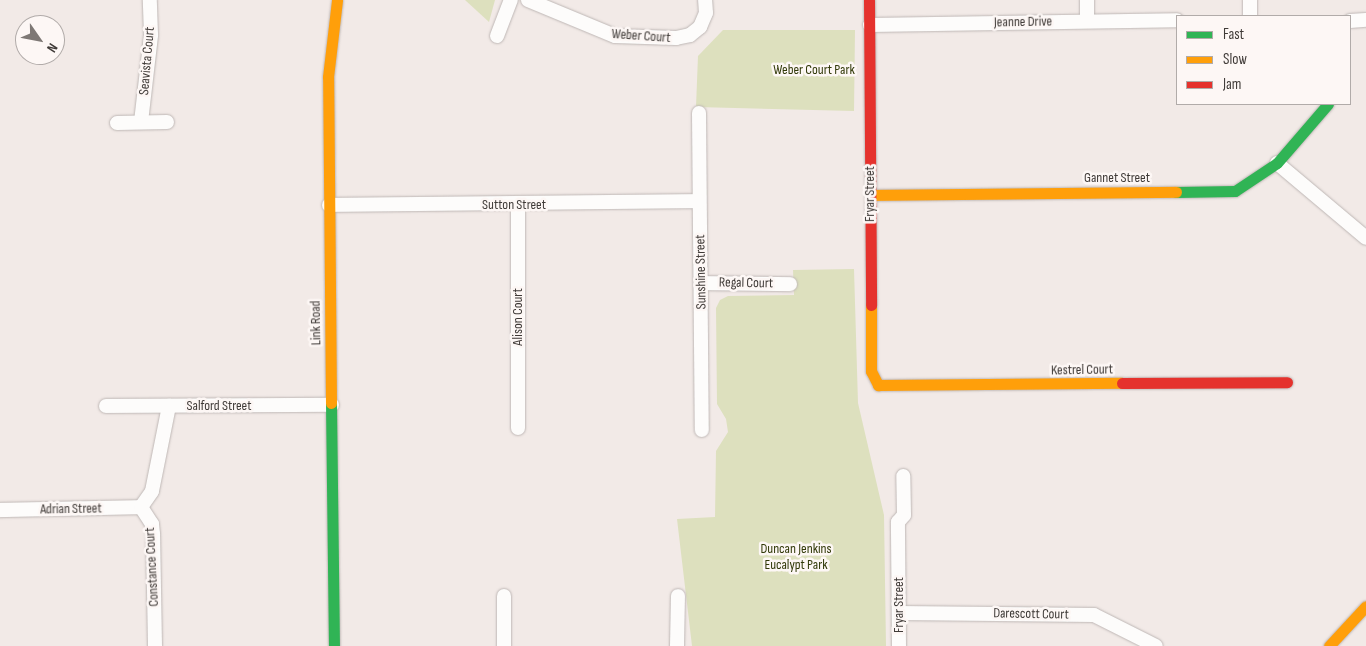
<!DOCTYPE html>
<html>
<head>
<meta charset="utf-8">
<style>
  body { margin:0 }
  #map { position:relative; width:1366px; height:646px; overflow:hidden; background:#f2eae7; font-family:"Sofia Sans Condensed",sans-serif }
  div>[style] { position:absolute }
  .green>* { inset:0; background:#dde0be }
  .roads { filter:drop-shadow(0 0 1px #beb7b5) drop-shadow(0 0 1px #beb7b5) }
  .street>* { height:14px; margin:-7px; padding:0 7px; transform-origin:7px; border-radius:7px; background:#fdfcfb }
  .fast>* { height:11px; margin:-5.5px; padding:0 5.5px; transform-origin:5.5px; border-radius:5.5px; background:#30b455 }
  .slow>* { height:11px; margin:-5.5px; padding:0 5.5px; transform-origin:5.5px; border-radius:5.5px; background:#ff9f0a }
  .jam>* { height:11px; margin:-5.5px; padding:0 5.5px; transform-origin:5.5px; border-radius:5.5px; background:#e5322d }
  span { translate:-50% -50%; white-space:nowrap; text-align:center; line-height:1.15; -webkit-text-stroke:5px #fdf7f5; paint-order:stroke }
  .street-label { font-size:14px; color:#3f3a37 }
  .park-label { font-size:14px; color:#313908 }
  .legend { position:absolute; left:1176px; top:15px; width:175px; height:90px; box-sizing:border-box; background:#fdf7f5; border:1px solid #b1aba9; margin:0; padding:6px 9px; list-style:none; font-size:15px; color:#3f3a37 }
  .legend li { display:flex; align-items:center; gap:10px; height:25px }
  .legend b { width:25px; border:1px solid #b1aba9 }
  .north { position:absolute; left:15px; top:15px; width:50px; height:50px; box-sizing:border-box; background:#fdf7f5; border:1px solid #b1aba9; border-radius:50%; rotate:123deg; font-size:14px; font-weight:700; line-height:20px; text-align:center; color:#3f3a37 }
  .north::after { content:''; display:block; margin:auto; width:18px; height:22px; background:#7e7875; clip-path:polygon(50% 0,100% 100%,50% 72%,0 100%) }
</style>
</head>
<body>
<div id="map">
  <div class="green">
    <i style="clip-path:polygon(465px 0,495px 0,489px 22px)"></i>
    <i style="clip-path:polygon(723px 30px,855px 30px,854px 111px,696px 107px,698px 56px)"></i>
    <i style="clip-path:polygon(854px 269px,858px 403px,884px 515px,886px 646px,692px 646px,677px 519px,715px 517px,716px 451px,728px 432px,726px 419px,717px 404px,716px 308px,720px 300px,728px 296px,794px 295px,793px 270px)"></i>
  </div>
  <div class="roads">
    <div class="street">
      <i style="left:528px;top:0;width:94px;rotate:22.5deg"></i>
      <i style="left:615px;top:36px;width:61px;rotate:1.9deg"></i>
      <i style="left:676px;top:38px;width:14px;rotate:-12deg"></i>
      <i style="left:690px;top:35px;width:13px;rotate:-39deg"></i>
      <i style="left:700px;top:27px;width:15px;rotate:-67deg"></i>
      <i style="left:706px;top:13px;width:13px;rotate:-94deg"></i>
      <i style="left:1087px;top:0;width:21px;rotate:90deg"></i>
      <i style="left:1250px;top:0;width:16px;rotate:90deg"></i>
      <i style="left:1350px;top:21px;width:16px;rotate:-4deg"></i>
      <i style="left:870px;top:25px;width:307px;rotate:-0.9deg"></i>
      <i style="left:497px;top:36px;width:39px;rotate:-69deg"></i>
      <i style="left:699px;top:113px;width:317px;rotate:89.5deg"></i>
      <i style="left:141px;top:122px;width:88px;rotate:-83.4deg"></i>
      <i style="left:151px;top:35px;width:35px;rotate:-92deg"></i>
      <i style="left:117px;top:123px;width:50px;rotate:-1.1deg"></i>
      <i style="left:1277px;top:163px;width:116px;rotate:40.1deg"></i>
      <i style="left:329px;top:205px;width:370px;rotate:-0.6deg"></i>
      <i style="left:518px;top:205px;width:223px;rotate:90deg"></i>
      <i style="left:702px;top:283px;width:88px;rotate:0.7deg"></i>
      <i style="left:106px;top:406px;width:226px;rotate:-0.3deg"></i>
      <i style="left:0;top:510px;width:141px;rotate:-1.2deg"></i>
      <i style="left:899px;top:613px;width:195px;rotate:0.6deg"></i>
      <i style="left:1094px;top:615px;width:69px;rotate:26.6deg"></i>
      <i style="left:155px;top:646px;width:112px;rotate:-91deg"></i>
      <i style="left:153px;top:534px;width:10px;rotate:-96deg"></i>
      <i style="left:152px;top:524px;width:20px;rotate:-123deg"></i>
      <i style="left:141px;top:507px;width:19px;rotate:-55deg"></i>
      <i style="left:152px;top:491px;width:87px;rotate:-78.7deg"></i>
      <i style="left:504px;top:646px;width:50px;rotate:-90deg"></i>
      <i style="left:677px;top:646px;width:50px;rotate:-88.9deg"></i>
      <i style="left:899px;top:646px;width:124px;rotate:-90.5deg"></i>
      <i style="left:898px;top:522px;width:9px;rotate:-49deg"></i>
      <i style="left:904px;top:515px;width:39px;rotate:-91deg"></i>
    </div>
    <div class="fast">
      <i style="left:1176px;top:192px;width:59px;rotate:-1deg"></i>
      <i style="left:1235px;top:191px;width:50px;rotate:-33.7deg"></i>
      <i style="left:1277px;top:163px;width:78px;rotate:-49.2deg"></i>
      <i style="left:331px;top:403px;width:243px;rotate:89.3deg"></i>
    </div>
    <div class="slow">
      <i style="left:870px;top:195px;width:306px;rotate:-0.6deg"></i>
      <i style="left:871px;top:305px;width:66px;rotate:90deg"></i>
      <i style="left:871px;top:371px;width:16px;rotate:63deg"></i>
      <i style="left:878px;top:385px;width:244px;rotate:-0.5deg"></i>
      <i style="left:331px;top:403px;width:326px;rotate:-90.5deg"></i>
      <i style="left:328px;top:77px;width:78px;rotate:-83.3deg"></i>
      <i style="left:1329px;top:646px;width:54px;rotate:-47.2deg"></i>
    </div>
    <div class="jam">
      <i style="left:869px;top:0;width:305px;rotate:89.6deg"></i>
      <i style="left:1122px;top:383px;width:165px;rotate:-0.3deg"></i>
    </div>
  </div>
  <div class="street-label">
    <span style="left:1023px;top:22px;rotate:-1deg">Jeanne Drive</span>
    <span style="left:641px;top:36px;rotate:4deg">Weber Court</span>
    <span style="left:147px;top:61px;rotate:-85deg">Seavista Court</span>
    <span style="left:1117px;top:178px">Gannet Street</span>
    <span style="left:870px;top:194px;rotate:-90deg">Fryar Street</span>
    <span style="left:514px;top:205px">Sutton Street</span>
    <span style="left:701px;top:272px;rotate:-91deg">Sunshine Street</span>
    <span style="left:746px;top:283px;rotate:1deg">Regal Court</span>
    <span style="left:518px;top:317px;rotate:-90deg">Alison Court</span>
    <span style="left:316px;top:323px;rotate:-91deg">Link Road</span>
    <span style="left:1082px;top:370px;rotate:-1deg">Kestrel Court</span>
    <span style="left:219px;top:406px">Salford Street</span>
    <span style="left:71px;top:509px;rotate:-1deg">Adrian Street</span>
    <span style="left:152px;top:567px;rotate:-93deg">Constance Court</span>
    <span style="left:899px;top:605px;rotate:-90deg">Fryar Street</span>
    <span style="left:1031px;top:614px;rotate:1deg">Darescott Court</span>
  </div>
  <div class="park-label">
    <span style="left:814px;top:70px">Weber Court Park</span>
    <span style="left:796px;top:557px">Duncan Jenkins<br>Eucalypt Park</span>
  </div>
  <ul class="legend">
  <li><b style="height:6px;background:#30b455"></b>Fast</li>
  <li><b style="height:6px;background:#ff9f0a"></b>Slow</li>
  <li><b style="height:6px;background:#e5322d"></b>Jam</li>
  </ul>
  <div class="north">N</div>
</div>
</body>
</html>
